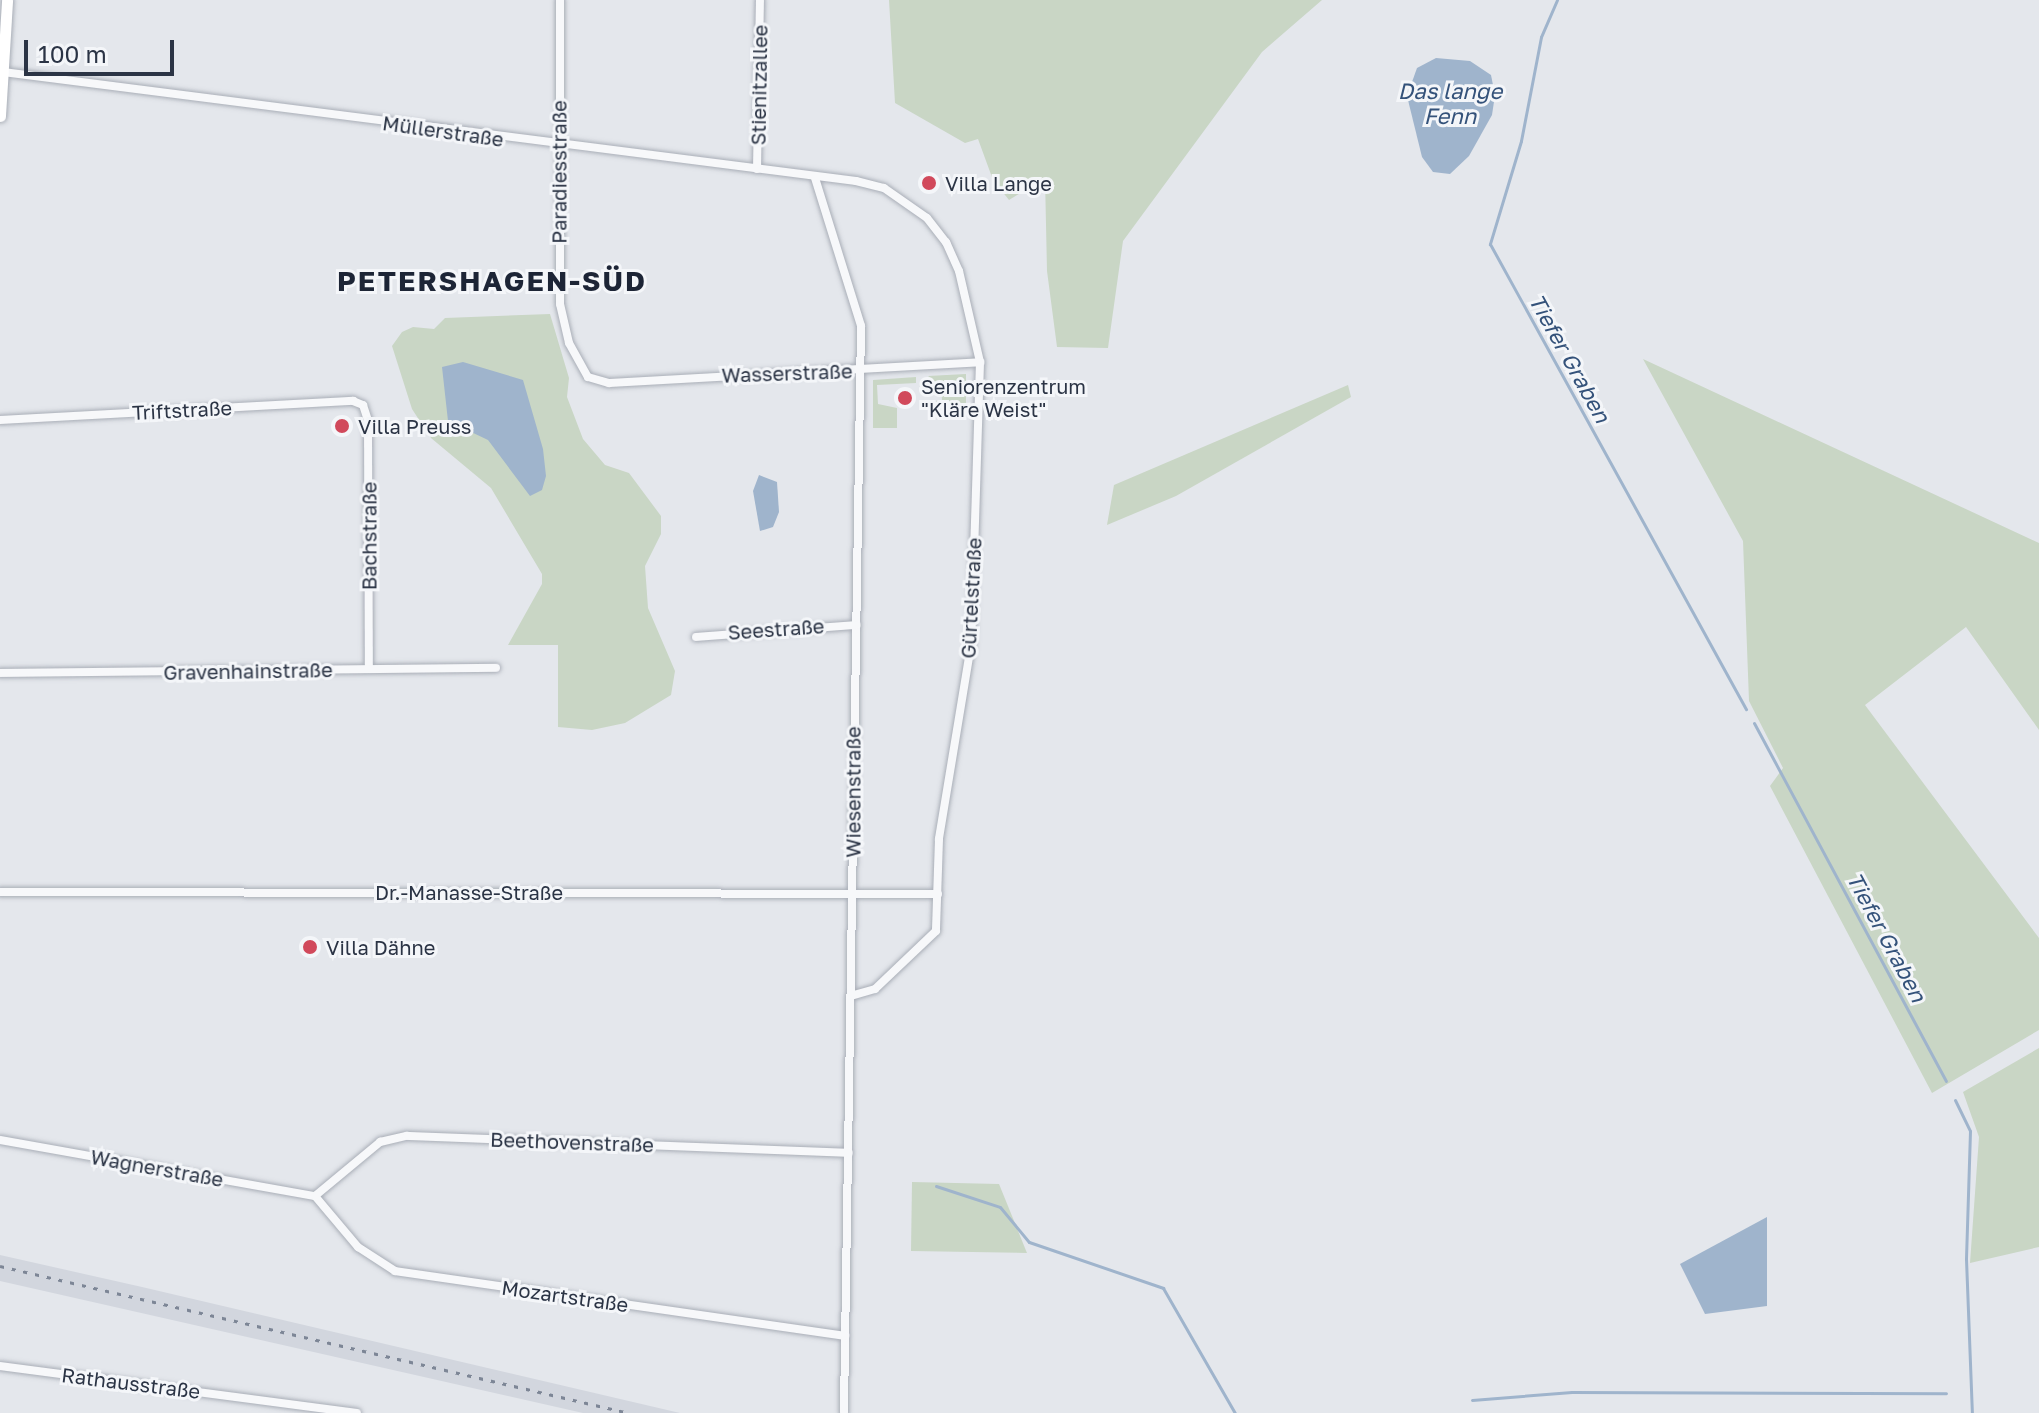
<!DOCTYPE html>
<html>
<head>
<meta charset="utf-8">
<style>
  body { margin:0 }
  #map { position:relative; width:2039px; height:1413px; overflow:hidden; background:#e4e7ec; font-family:"Golos Text",sans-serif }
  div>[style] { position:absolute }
  .built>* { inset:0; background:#d2d6de }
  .green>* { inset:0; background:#c9d6c5 }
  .water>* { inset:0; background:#9fb4cc }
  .stream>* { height:3px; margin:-1.5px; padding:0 1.5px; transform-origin:1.5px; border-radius:1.5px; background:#9fb4cc }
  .roads { filter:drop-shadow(0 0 2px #a9aeb7) drop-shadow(0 0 2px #a9aeb7) }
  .street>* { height:8px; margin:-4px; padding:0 4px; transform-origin:4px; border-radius:4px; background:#f7f8fa }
  .secondary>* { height:11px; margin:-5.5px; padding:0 5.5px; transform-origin:5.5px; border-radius:5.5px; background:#fff }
  .rail>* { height:3px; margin-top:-1.5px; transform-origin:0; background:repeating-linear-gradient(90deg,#7d8696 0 4px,transparent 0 12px) }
  .dots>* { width:22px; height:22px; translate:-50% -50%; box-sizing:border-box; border:4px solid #f4f6f9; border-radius:50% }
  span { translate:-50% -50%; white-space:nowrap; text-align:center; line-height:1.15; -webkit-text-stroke:6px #f4f6f9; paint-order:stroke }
  .street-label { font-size:20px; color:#2b3445 }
  .poi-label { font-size:20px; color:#2b3445 }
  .left { translate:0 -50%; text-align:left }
  .water-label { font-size:22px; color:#34527a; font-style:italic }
  .district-label { font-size:28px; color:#1d2536; font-weight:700; letter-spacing:2px }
  .scale { position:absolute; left:24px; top:40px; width:150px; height:36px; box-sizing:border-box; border:4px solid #2b3445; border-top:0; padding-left:10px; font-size:24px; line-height:28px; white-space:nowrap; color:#2b3445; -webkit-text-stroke:6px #f4f6f9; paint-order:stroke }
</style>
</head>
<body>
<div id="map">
  <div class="built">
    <i style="clip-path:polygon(0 1255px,142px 1287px,680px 1413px,583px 1413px,0 1281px)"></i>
  </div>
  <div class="green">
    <i style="clip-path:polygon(889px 0,1322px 0,1262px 52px,1123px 241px,1108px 348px,1057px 347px,1047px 271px,1045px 178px,1009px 200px,993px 180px,978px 139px,965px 143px,895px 103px)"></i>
    <i style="clip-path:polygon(550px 314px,569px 378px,567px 397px,583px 439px,605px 465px,629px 473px,661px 516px,661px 534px,645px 566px,648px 608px,675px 671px,671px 695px,625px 723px,592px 730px,558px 727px,558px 645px,508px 645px,542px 584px,542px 574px,491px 488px,431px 438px,412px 409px,392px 346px,402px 332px,413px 327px,434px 329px,445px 318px)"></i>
    <i style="clip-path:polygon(1643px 359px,2039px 543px,2039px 730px,1966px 627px,1865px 705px,2039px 938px,2039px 1030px,1932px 1093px,1770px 786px,1783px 768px,1749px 701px,1743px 541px)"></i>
    <i style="clip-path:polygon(966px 374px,966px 408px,936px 406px,936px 401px,942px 400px,941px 386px,928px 376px)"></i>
    <i style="clip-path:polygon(916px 377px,916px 383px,877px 385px,878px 404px,897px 408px,897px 428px,873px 428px,873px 380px)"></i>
    <i style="clip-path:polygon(1348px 385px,1351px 397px,1176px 496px,1107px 525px,1114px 485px)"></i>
    <i style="clip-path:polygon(2039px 1048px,2039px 1247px,1970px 1263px,1979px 1137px,1963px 1092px)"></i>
    <i style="clip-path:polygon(912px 1182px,999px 1184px,1027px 1253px,911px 1251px)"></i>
  </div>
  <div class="water">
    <i style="clip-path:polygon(1436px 58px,1470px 61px,1491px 75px,1495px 95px,1492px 115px,1469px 156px,1450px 174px,1433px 172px,1422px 157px,1407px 96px,1417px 68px)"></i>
    <i style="clip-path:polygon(463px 362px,523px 380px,543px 449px,546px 476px,542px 490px,530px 496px,488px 440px,448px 421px,442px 367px)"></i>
    <i style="clip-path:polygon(759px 475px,777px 482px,779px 512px,773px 527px,760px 531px,753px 491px)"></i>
    <i style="clip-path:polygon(1767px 1217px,1767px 1306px,1705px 1314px,1680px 1264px)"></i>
  </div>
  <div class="stream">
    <i style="left:1557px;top:0;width:40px;rotate:113.4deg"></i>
    <i style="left:1541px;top:37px;width:106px;rotate:100.9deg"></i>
    <i style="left:1521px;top:141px;width:108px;rotate:106.8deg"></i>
    <i style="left:1490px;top:244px;width:531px;rotate:61.17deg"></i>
    <i style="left:1754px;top:723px;width:406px;rotate:61.8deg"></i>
    <i style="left:1955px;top:1100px;width:34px;rotate:64deg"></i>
    <i style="left:1970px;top:1131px;width:128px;rotate:91.8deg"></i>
    <i style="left:1966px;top:1259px;width:154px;rotate:87.8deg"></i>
    <i style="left:936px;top:1186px;width:67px;rotate:18.2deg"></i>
    <i style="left:1000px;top:1207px;width:45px;rotate:50.4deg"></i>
    <i style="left:1029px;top:1242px;width:142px;rotate:18.9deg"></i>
    <i style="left:1163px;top:1288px;width:144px;rotate:60.1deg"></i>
    <i style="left:1472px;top:1400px;width:100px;rotate:-4.6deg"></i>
    <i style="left:1572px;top:1392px;width:374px;rotate:0.2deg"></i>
  </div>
  <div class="roads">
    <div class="street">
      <i style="left:560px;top:0;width:304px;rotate:90deg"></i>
      <i style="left:560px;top:304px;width:40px;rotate:77deg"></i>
      <i style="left:569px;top:343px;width:39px;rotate:61deg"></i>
      <i style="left:588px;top:377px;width:22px;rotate:16deg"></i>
      <i style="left:609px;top:383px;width:372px;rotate:-3.2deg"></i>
      <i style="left:3px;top:72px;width:860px;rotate:7.28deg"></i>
      <i style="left:856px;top:181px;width:29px;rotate:14deg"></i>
      <i style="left:884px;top:188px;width:52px;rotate:34.9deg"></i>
      <i style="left:927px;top:218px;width:31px;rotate:52deg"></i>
      <i style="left:946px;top:242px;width:32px;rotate:66deg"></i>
      <i style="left:959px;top:271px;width:93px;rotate:77deg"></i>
      <i style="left:980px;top:362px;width:283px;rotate:91.8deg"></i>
      <i style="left:971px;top:645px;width:197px;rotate:99.4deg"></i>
      <i style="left:939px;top:839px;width:92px;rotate:91.9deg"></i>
      <i style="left:936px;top:931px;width:84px;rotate:136.4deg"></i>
      <i style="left:875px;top:989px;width:25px;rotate:164deg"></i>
      <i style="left:757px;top:169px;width:169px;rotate:-89deg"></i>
      <i style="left:815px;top:178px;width:155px;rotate:72.7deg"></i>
      <i style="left:861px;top:326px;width:1087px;rotate:90.9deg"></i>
      <i style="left:0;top:420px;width:354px;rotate:-3.1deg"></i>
      <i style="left:353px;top:401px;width:11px;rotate:22deg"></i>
      <i style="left:363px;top:405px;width:16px;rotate:72deg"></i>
      <i style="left:368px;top:420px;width:249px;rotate:89.8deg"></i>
      <i style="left:696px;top:637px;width:161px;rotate:-4.3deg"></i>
      <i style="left:0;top:673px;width:496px;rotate:-0.6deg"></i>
      <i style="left:0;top:892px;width:938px;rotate:0.12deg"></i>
      <i style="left:0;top:1140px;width:320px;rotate:10.1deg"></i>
      <i style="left:315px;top:1196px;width:67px;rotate:49.9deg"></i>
      <i style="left:358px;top:1247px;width:44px;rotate:33deg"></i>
      <i style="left:395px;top:1271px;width:455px;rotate:8.2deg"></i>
      <i style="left:315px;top:1196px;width:85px;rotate:-39.7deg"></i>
      <i style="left:380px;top:1142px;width:28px;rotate:-13deg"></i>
      <i style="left:407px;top:1136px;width:442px;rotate:2.2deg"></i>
      <i style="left:0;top:1366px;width:360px;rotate:7.5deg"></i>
    </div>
    <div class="secondary">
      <i style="left:0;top:116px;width:116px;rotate:-86.5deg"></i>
    </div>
  </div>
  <div class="rail">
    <i style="left:0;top:1266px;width:646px;rotate:13.15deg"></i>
  </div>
  <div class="dots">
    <i style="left:929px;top:183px;background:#d1495b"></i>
    <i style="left:905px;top:398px;background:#d1495b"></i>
    <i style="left:342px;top:426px;background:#d1495b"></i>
    <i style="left:310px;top:947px;background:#d1495b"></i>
  </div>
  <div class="street-label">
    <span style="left:759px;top:85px;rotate:-89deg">Stienitzallee</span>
    <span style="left:443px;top:131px;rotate:8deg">Müllerstraße</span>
    <span style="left:559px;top:172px;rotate:-90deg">Paradiesstraße</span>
    <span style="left:787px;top:373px;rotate:-2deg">Wasserstraße</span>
    <span style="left:182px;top:410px;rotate:-3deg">Triftstraße</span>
    <span style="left:369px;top:536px;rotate:-90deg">Bachstraße</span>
    <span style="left:971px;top:598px;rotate:-87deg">Gürtelstraße</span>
    <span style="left:776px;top:629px;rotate:-4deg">Seestraße</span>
    <span style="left:248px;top:671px;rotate:-1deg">Gravenhainstraße</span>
    <span style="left:853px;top:792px;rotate:-90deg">Wiesenstraße</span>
    <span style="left:469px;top:892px">Dr.-Manasse-Straße</span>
    <span style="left:572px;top:1142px;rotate:2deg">Beethovenstraße</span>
    <span style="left:157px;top:1168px;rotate:10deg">Wagnerstraße</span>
    <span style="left:565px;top:1296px;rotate:8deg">Mozartstraße</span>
    <span style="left:131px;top:1383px;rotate:7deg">Rathausstraße</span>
  </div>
  <div class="poi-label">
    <span class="left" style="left:945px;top:183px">Villa Lange</span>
    <span class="left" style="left:921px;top:398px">Seniorenzentrum<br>"Kläre Weist"</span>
    <span class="left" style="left:358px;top:426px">Villa Preuss</span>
    <span class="left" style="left:326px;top:947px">Villa Dähne</span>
  </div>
  <div class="water-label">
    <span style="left:1450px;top:103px">Das lange<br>Fenn</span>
    <span style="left:1570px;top:358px;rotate:61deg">Tiefer Graben</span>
    <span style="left:1887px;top:937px;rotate:62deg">Tiefer Graben</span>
  </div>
  <div class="district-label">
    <span style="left:492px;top:281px">PETERSHAGEN-SÜD</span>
  </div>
  <div class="scale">100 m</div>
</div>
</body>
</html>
